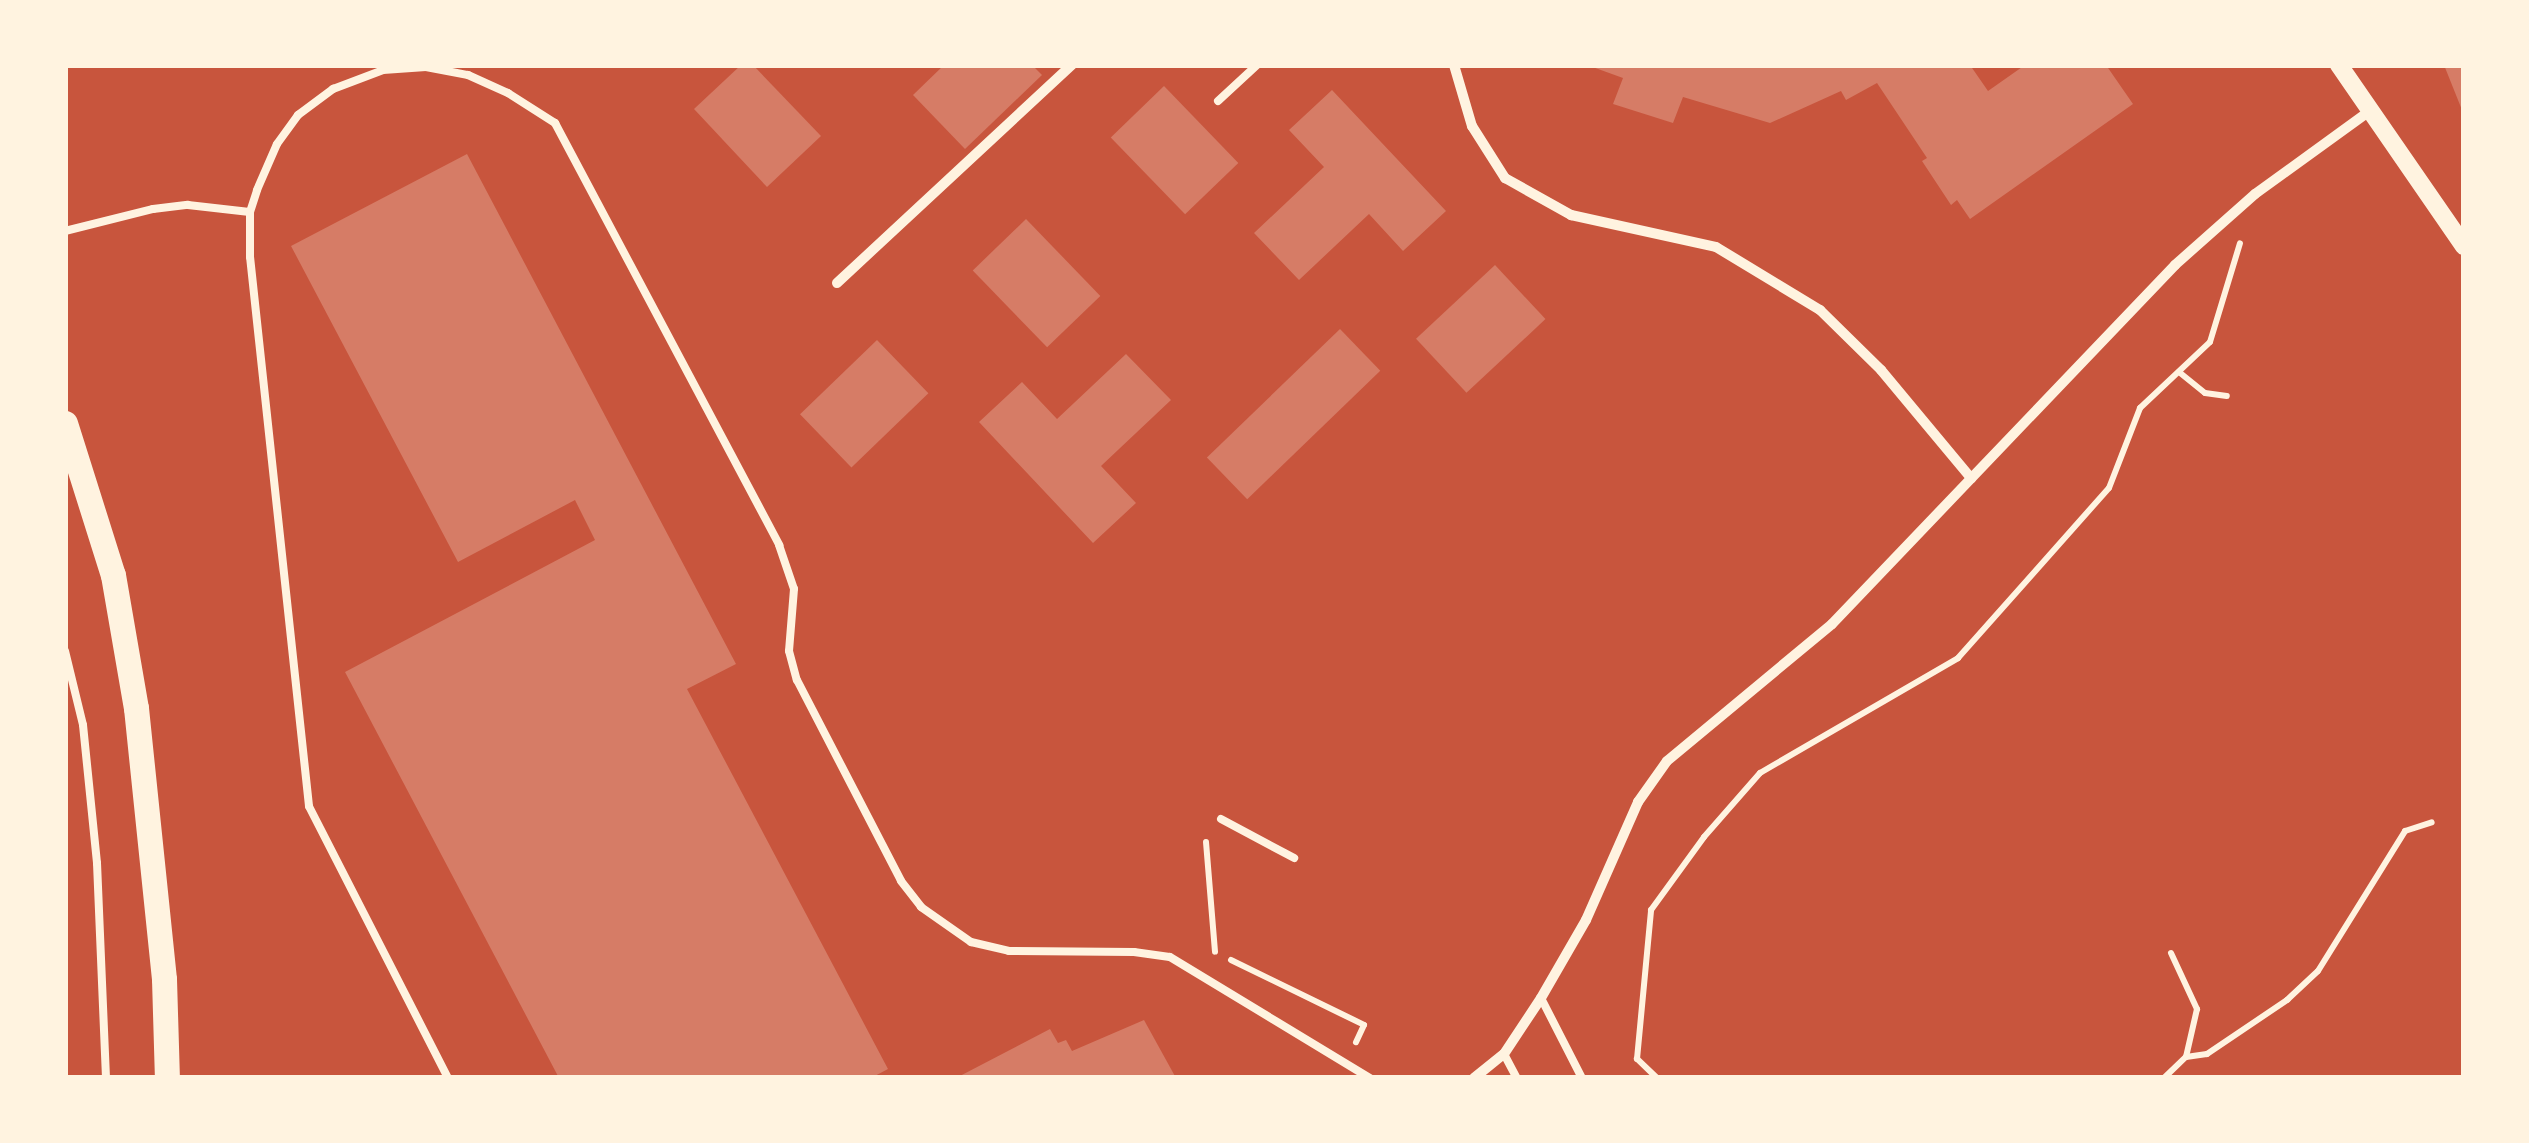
<!DOCTYPE html>
<html>
<head>
<meta charset="utf-8">
<style>
  body { margin:0 }
  #map { position:relative; width:2529px; height:1143px; overflow:hidden; background:#c8553d; font-family:"Alegreya Sans",sans-serif }
  div>[style] { position:absolute }
  .building>* { inset:0; background:#d67c66; transform-origin:0 0 }
  .path>* { height:6px; margin:-3px; padding:0 3px; transform-origin:3px; border-radius:3px; background:#fff3e0 }
  .service>* { height:8px; margin:-4px; padding:0 4px; transform-origin:4px; border-radius:4px; background:#fff3e0 }
  .minor>* { height:10px; margin:-5px; padding:0 5px; transform-origin:5px; border-radius:5px; background:#fff3e0 }
  .tertiary>* { height:18px; margin:-9px; padding:0 9px; transform-origin:9px; border-radius:9px; background:#fff3e0 }
  .primary>* { height:25px; margin:-12.5px; padding:0 12.5px; transform-origin:12.5px; border-radius:12.5px; background:#fff3e0 }
  span { translate:-50% -50%; white-space:nowrap; text-align:center; line-height:1.15; -webkit-text-stroke:10px #fff3e0; paint-order:stroke }
  .frame { position:absolute; inset:0; border:68px solid #fff3e0; pointer-events:none }
</style>
</head>
<body>
<div id="map">
  <div class="building">
    <i style="clip-path:polygon(741px 65px,753px 65px,821px 136px,767px 187px,694px 109px)"></i>
    <i style="clip-path:polygon(944px 65px,1032px 65px,1042px 75px,965px 149px,913px 95px)"></i>
    <i style="clip-path:polygon(1587px 65px,1970px 65px,1988px 91px,2025px 65px,2106px 65px,2133px 104px,1970px 219px,1957px 200px,1951px 205px,1922px 161px,1927px 158px,1877px 83px,1846px 100px,1841px 91px,1770px 123px,1683px 97px,1673px 123px,1613px 104px,1623px 78px)"></i>
    <i style="clip-path:polygon(2444px 65px,2464px 65px,2464px 115px)"></i>
    <i style="left:1164px;top:86px;width:107px;height:74px;rotate:46deg"></i>
    <i style="clip-path:polygon(1332px 90px,1446px 211px,1403px 251px,1369px 214px,1299px 280px,1254px 233px,1324px 167px,1289px 130px)"></i>
    <i style="clip-path:polygon(467px 154px,736px 664px,687px 689px,888px 1069px,871px 1078px,559px 1078px,345px 672px,595px 540px,575px 500px,458px 562px,291px 246px)"></i>
    <i style="left:1026px;top:219px;width:107px;height:74px;rotate:46deg"></i>
    <i style="left:1495px;top:265px;width:74px;height:108px;rotate:47deg"></i>
    <i style="left:1340px;top:329px;width:58px;height:185px;rotate:46deg"></i>
    <i style="left:877px;top:340px;width:74px;height:107px;rotate:46deg"></i>
    <i style="clip-path:polygon(1126px 354px,1171px 400px,1101px 466px,1136px 503px,1093px 543px,979px 422px,1022px 382px,1057px 419px)"></i>
    <i style="clip-path:polygon(1144px 1020px,1176px 1078px,956px 1078px,1050px 1029px,1058px 1043px,1066px 1040px,1072px 1051px)"></i>
  </div>
  <div class="path">
    <i style="left:2179px;top:372px;width:33px;rotate:39deg"></i>
    <i style="left:2205px;top:393px;width:22px;rotate:8deg"></i>
    <i style="left:1206px;top:842px;width:110px;rotate:85.3deg"></i>
    <i style="left:2171px;top:953px;width:62px;rotate:65.1deg"></i>
    <i style="left:2197px;top:1009px;width:49px;rotate:102.9deg"></i>
    <i style="left:1231px;top:960px;width:148px;rotate:26deg"></i>
    <i style="left:1364px;top:1025px;width:19px;rotate:115deg"></i>
    <i style="left:1657px;top:1078px;width:28px;rotate:-136deg"></i>
    <i style="left:1637px;top:1059px;width:150px;rotate:-84.6deg"></i>
    <i style="left:1651px;top:910px;width:90px;rotate:-54deg"></i>
    <i style="left:1704px;top:837px;width:85px;rotate:-48.8deg"></i>
    <i style="left:1760px;top:773px;width:229px;rotate:-30.1deg"></i>
    <i style="left:1958px;top:658px;width:227px;rotate:-48.4deg"></i>
    <i style="left:2109px;top:488px;width:86px;rotate:-68.8deg"></i>
    <i style="left:2140px;top:408px;width:96px;rotate:-43.3deg"></i>
    <i style="left:2210px;top:342px;width:103px;rotate:-73.1deg"></i>
    <i style="left:2164px;top:1078px;width:30px;rotate:-44deg"></i>
    <i style="left:2186px;top:1057px;width:21px;rotate:-8deg"></i>
    <i style="left:2207px;top:1054px;width:97px;rotate:-34deg"></i>
    <i style="left:2287px;top:1000px;width:42px;rotate:-43.1deg"></i>
    <i style="left:2318px;top:971px;width:165px;rotate:-58.1deg"></i>
    <i style="left:2405px;top:831px;width:28px;rotate:-18deg"></i>
  </div>
  <div class="service">
    <i style="left:1218px;top:101px;width:53px;rotate:-42.7deg"></i>
    <i style="left:65px;top:231px;width:91px;rotate:-14deg"></i>
    <i style="left:153px;top:209px;width:35px;rotate:-7deg"></i>
    <i style="left:188px;top:205px;width:62px;rotate:6.4deg"></i>
    <i style="left:65px;top:651px;width:76px;rotate:76.3deg"></i>
    <i style="left:83px;top:725px;width:139px;rotate:84.2deg"></i>
    <i style="left:97px;top:863px;width:215px;rotate:87.6deg"></i>
    <i style="left:1221px;top:819px;width:83px;rotate:28.1deg"></i>
    <i style="left:1541px;top:998px;width:90px;rotate:62.9deg"></i>
    <i style="left:1504px;top:1054px;width:27px;rotate:62deg"></i>
    <i style="left:448px;top:1078px;width:305px;rotate:-117.1deg"></i>
    <i style="left:309px;top:806px;width:552px;rotate:-96.13deg"></i>
    <i style="left:250px;top:257px;width:45px;rotate:-90deg"></i>
    <i style="left:250px;top:212px;width:23px;rotate:-72deg"></i>
    <i style="left:257px;top:190px;width:50px;rotate:-66.5deg"></i>
    <i style="left:277px;top:144px;width:36px;rotate:-54deg"></i>
    <i style="left:298px;top:115px;width:44px;rotate:-36.6deg"></i>
    <i style="left:333px;top:89px;width:53px;rotate:-20.8deg"></i>
    <i style="left:383px;top:70px;width:43px;rotate:-4deg"></i>
    <i style="left:426px;top:67px;width:43px;rotate:10.8deg"></i>
    <i style="left:468px;top:75px;width:44px;rotate:24.2deg"></i>
    <i style="left:508px;top:93px;width:56px;rotate:32.6deg"></i>
    <i style="left:555px;top:123px;width:478px;rotate:62deg"></i>
    <i style="left:779px;top:545px;width:46px;rotate:71.2deg"></i>
    <i style="left:794px;top:589px;width:62px;rotate:94.6deg"></i>
    <i style="left:789px;top:651px;width:30px;rotate:75deg"></i>
    <i style="left:797px;top:680px;width:226px;rotate:62.6deg"></i>
    <i style="left:901px;top:881px;width:33px;rotate:52deg"></i>
    <i style="left:921px;top:907px;width:61px;rotate:35deg"></i>
    <i style="left:971px;top:942px;width:39px;rotate:13deg"></i>
    <i style="left:1009px;top:951px;width:125px;rotate:0.5deg"></i>
    <i style="left:1134px;top:952px;width:36px;rotate:8deg"></i>
    <i style="left:1170px;top:957px;width:234px;rotate:31.2deg"></i>
  </div>
  <div class="minor">
    <i style="left:1454px;top:65px;width:64px;rotate:73.6deg"></i>
    <i style="left:1472px;top:126px;width:62px;rotate:57.6deg"></i>
    <i style="left:1505px;top:178px;width:76px;rotate:29.3deg"></i>
    <i style="left:1571px;top:215px;width:148px;rotate:12.4deg"></i>
    <i style="left:1716px;top:247px;width:122px;rotate:31.2deg"></i>
    <i style="left:1820px;top:310px;width:86px;rotate:44.5deg"></i>
    <i style="left:1881px;top:370px;width:141px;rotate:50.2deg"></i>
    <i style="left:837px;top:283px;width:321px;rotate:-42.9deg"></i>
    <i style="left:1474px;top:1078px;width:38px;rotate:-39deg"></i>
    <i style="left:1504px;top:1054px;width:67px;rotate:-56.5deg"></i>
    <i style="left:1541px;top:998px;width:90px;rotate:-60deg"></i>
    <i style="left:1586px;top:920px;width:129px;rotate:-66.2deg"></i>
    <i style="left:1638px;top:802px;width:50px;rotate:-54.7deg"></i>
    <i style="left:1667px;top:761px;width:214px;rotate:-39.7deg"></i>
    <i style="left:1832px;top:624px;width:497px;rotate:-46.3deg"></i>
    <i style="left:2175px;top:265px;width:107px;rotate:-41.6deg"></i>
    <i style="left:2255px;top:194px;width:143px;rotate:-35.9deg"></i>
  </div>
  <div class="tertiary">
    <i style="left:2339px;top:65px;width:220px;rotate:55.4deg"></i>
  </div>
  <div class="primary">
    <i style="left:65px;top:423px;width:159px;rotate:72.5deg"></i>
    <i style="left:113px;top:575px;width:135px;rotate:80.2deg"></i>
    <i style="left:136px;top:708px;width:272px;rotate:84.1deg"></i>
    <i style="left:164px;top:979px;width:99px;rotate:88.3deg"></i>
  </div>
  <div class="frame"></div>
</div>
</body>
</html>
